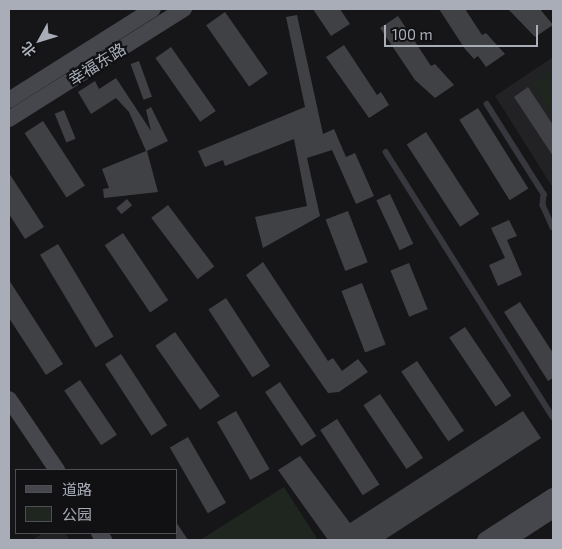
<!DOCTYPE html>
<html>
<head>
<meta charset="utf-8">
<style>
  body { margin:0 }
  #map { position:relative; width:562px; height:549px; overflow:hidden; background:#161618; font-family:"Exo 2","Noto Sans SC",sans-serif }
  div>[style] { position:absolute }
  .built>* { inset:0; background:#222225 }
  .green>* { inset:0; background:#1e261f }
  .building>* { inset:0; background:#404145; transform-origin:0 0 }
  .lane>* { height:5.5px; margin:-2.75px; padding:0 2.75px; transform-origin:2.75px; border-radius:2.75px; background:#37383d }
  .secondary>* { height:16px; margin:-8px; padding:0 8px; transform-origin:8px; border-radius:8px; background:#45474d }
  span { translate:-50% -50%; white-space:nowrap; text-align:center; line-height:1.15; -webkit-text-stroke:4.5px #111113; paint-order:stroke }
  .street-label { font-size:16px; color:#a8adb8 }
  .frame { position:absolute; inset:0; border:10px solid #a8adb8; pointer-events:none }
  .legend { position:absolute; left:15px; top:469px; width:162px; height:65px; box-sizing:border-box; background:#111113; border:1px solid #4d4f55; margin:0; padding:6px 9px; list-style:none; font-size:15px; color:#a8adb8 }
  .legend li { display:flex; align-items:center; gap:10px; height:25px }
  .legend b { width:25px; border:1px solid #4d4f55 }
  .north { position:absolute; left:15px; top:15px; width:50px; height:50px; -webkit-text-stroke:4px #111113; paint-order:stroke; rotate:231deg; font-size:14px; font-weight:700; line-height:20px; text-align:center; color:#a8adb8 }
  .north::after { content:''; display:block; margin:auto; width:18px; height:22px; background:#a8adb8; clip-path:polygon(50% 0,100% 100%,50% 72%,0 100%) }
  .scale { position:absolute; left:384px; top:25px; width:154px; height:22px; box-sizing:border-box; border:2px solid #a8adb8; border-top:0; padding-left:6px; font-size:15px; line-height:18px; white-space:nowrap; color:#a8adb8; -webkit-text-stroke:4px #111113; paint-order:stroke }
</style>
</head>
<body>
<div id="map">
  <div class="built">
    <i style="clip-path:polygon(553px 57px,553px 188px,495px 96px)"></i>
    <i style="clip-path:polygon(43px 533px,65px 533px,70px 540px,32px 540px)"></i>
  </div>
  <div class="green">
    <i style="clip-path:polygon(553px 69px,553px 115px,532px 83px)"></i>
    <i style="clip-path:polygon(284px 487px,318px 540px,200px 540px)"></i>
  </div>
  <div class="building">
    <i style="clip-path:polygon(313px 9px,340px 9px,350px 24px,331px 36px)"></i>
    <i style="clip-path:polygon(439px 9px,465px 9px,482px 35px,486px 33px,505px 54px,486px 67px,478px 56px,474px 59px,465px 49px)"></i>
    <i style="clip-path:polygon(508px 9px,540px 9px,553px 25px,535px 37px)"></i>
    <i style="left:225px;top:12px;width:75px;height:23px;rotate:55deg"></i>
    <i style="clip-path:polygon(297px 15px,323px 134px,334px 129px,346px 157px,355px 153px,374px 196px,356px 204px,332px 150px,307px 158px,320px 216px,263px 248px,255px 217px,307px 206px,294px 139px,225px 166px,223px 160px,205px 167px,198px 151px,305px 107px,286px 17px)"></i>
    <i style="clip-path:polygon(398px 16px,431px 66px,435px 64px,454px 85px,435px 98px,415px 80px,380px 28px)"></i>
    <i style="clip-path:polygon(344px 45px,377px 95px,381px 92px,389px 105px,369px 118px,326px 57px)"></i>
    <i style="left:171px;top:47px;width:78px;height:19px;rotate:55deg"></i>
    <i style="left:139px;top:61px;width:38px;height:9px;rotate:70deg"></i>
    <i style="clip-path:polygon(116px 78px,151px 131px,146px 110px,151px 107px,168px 141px,147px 151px,158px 192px,104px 198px,103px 189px,109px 188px,102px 169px,146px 151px,129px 112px,116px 98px,91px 114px,78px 92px,95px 81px,99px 89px)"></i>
    <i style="clip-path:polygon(528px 87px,553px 125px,553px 156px,514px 97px)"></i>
    <i style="left:478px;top:108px;width:95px;height:22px;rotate:58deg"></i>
    <i style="left:64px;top:110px;width:31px;height:10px;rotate:68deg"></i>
    <i style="left:43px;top:121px;width:77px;height:22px;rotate:57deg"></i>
    <i style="left:426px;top:132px;width:98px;height:23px;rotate:57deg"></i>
    <i style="clip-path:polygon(9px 173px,44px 227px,25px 239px,9px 214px)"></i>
    <i style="left:390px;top:194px;width:55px;height:15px;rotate:65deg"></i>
    <i style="left:127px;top:199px;width:8px;height:14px;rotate:50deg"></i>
    <i style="left:168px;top:205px;width:77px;height:21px;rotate:53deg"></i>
    <i style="left:348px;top:211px;width:55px;height:24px;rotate:69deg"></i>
    <i style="clip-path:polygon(509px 220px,517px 236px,507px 240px,522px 275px,498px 286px,489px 265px,505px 258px,491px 228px)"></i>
    <i style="left:123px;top:233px;width:81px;height:22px;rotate:56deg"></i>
    <i style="left:58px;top:244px;width:108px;height:21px;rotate:59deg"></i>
    <i style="clip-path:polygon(263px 262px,328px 361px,333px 358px,342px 371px,358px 359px,368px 372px,339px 392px,328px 393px,246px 275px)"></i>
    <i style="left:409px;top:263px;width:50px;height:20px;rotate:68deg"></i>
    <i style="clip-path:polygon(9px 280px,63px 364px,46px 375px,9px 318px)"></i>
    <i style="left:362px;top:283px;width:66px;height:22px;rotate:69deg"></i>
    <i style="left:226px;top:298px;width:81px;height:21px;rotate:57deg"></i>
    <i style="clip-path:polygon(520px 302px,553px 353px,553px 378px,548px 381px,504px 312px)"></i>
    <i style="left:465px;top:327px;width:83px;height:19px;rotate:56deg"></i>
    <i style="left:175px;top:332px;width:78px;height:24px;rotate:55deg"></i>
    <i style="left:121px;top:354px;width:85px;height:19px;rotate:57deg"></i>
    <i style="left:417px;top:361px;width:84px;height:19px;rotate:56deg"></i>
    <i style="left:80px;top:380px;width:66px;height:19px;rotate:56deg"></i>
    <i style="left:280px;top:382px;width:65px;height:18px;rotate:56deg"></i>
    <i style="left:380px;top:394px;width:77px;height:20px;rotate:56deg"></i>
    <i style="left:236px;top:411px;width:67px;height:22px;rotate:60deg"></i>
    <i style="clip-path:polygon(523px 411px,541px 438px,384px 540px,328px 540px,278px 470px,300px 456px,350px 523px)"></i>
    <i style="left:337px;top:419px;width:78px;height:20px;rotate:57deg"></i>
    <i style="left:188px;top:437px;width:76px;height:21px;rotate:60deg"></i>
    <i style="clip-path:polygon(176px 522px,188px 540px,176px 540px)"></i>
  </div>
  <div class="lane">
    <i style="left:487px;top:104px;width:107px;rotate:57.7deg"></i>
    <i style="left:544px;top:194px;width:11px;rotate:95deg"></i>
    <i style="left:543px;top:205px;width:24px;rotate:66deg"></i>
    <i style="left:386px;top:152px;width:313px;rotate:57.8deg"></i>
  </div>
  <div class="secondary">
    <i style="left:9px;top:100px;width:170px;rotate:-32.3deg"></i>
    <i style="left:9px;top:119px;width:207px;rotate:-32.2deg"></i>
    <i style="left:9px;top:399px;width:86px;rotate:55.9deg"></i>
    <i style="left:99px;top:533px;width:9px;rotate:54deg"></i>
    <i style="left:485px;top:540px;width:81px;rotate:-32.9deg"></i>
    <i style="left:507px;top:540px;width:55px;rotate:-33.1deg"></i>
  </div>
  <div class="street-label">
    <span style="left:97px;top:64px;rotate:-32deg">幸福东路</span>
  </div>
  <div class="frame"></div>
  <ul class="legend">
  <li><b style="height:6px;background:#45474d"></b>道路</li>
  <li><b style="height:14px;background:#1e261f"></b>公园</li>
  </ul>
  <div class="north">北</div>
  <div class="scale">100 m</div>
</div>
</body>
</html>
